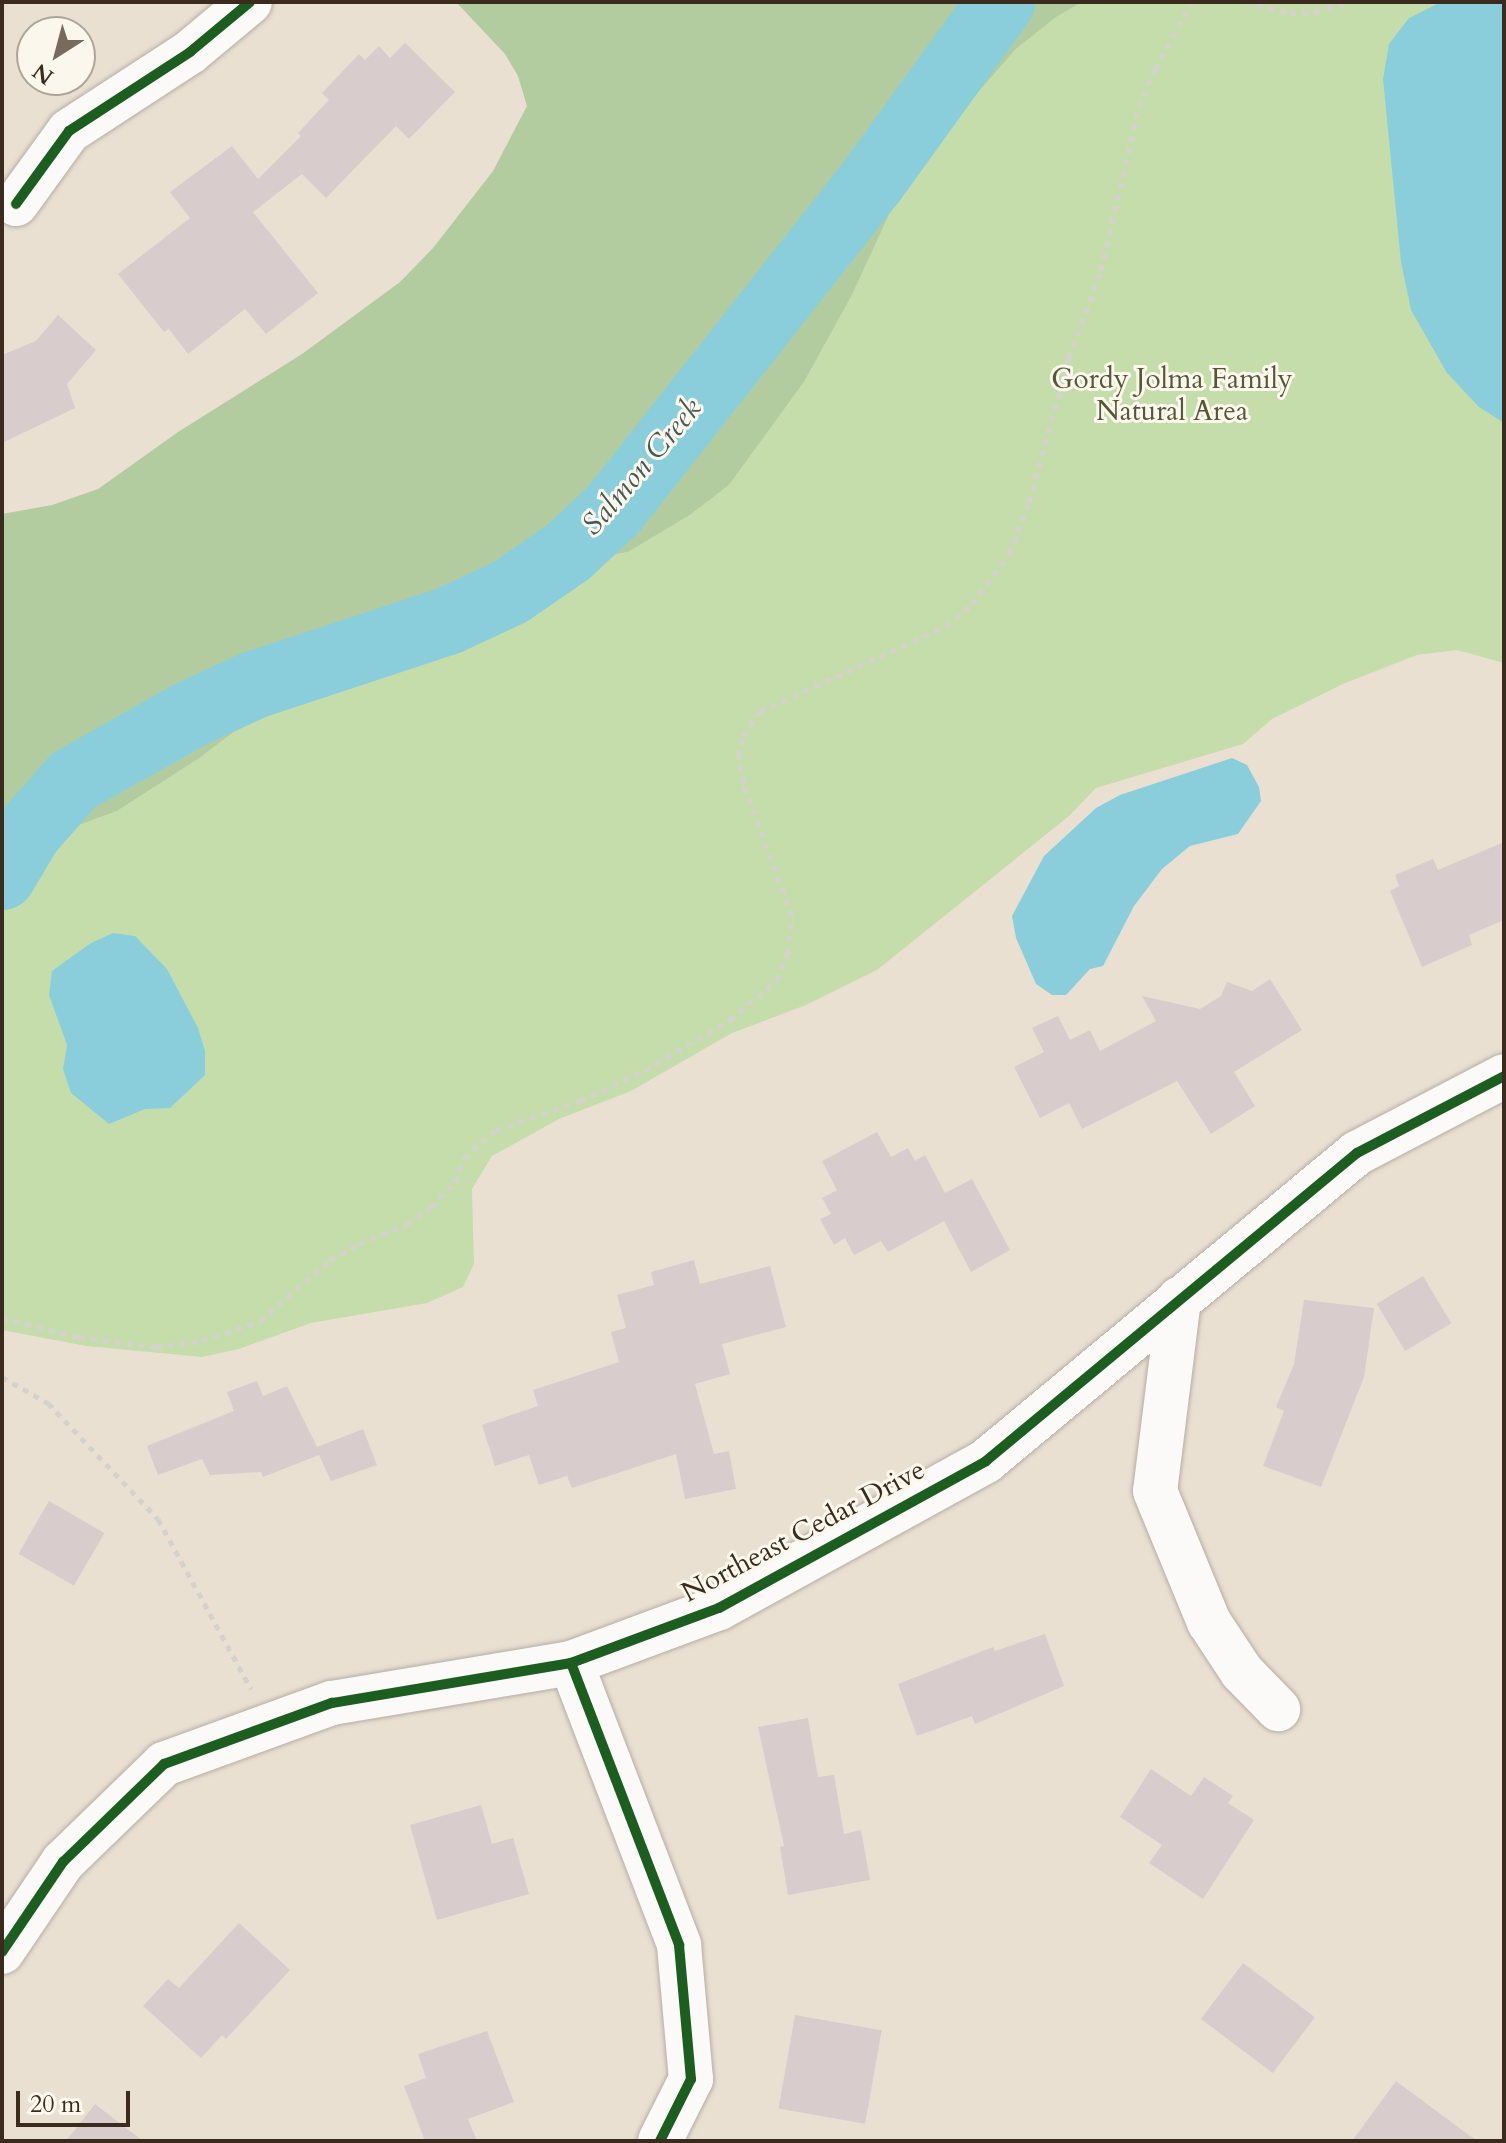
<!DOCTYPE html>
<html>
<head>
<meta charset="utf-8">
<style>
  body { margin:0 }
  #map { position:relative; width:1506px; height:2143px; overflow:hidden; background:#eae0d2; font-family:Cardo,serif }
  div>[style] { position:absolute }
  .green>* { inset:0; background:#c5ddab }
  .forest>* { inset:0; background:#b2cca0 }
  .water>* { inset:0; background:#8acedb }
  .river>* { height:68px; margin:-34px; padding:0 34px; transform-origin:34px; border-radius:34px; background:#8acedb }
  .building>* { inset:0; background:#d8cccd; transform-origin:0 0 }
  .path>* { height:5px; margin-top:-2.5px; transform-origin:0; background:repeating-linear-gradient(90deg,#d5d2cd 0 6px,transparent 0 12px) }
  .roads { filter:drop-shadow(0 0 2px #b6aea4) drop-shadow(0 0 2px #b6aea4) }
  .street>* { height:44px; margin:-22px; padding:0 22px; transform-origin:22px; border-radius:22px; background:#fcfaf8 }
  .cycleway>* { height:10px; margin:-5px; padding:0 5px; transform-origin:5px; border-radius:5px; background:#1b5e20 }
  span { translate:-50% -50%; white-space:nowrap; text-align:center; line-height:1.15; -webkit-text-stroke:6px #fbf7ec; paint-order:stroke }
  .park-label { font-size:28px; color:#565639 }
  .street-label { font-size:28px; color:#3b2a1e }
  .water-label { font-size:30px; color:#465958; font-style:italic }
  .frame { position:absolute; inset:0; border:4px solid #3b2a1e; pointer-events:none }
  .north { position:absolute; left:16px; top:16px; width:80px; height:80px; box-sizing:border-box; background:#fbf7ec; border:2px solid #aea59a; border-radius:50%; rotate:216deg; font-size:22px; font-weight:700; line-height:32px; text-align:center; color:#3b2a1e }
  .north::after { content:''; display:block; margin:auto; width:28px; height:36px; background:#786a5d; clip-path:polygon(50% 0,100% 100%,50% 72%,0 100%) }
  .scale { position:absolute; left:16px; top:2091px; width:114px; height:36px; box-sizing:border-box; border:4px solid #3b2a1e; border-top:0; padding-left:10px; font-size:24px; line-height:28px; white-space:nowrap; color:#3b2a1e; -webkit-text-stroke:6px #fbf7ec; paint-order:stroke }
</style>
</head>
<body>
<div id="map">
  <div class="green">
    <i style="clip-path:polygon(1082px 2px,1504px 2px,1504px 663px,1457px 650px,1417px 655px,1343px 684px,1272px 719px,1243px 744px,1096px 788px,1069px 816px,877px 970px,806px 1005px,732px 1033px,631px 1091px,559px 1119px,492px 1156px,472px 1189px,474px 1264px,463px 1287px,427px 1303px,311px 1323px,239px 1349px,202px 1357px,86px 1346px,2px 1330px,2px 844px,47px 837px,117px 811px,198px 759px,337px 654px,542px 568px,628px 552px,690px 515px,729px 485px,804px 382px,852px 295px,894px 204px,952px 122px,1016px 49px,1055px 17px)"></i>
  </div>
  <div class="forest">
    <i style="clip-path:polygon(456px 2px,1082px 2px,1056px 17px,1016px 49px,952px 122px,894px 204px,852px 295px,804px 382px,729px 485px,690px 515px,628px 552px,542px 568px,337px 654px,198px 759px,117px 811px,47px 837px,2px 844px,2px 514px,52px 505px,98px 489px,178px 432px,302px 354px,400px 282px,433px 248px,493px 171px,527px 106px,518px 76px,505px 54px)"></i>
  </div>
  <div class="water">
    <i style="clip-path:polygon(1441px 2px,1504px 2px,1504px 423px,1479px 407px,1447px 373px,1411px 310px,1401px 262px,1383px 79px,1389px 44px,1409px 18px)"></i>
    <i style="clip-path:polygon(1232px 758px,1247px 765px,1259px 787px,1261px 801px,1238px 834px,1190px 846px,1162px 869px,1134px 906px,1103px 966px,1090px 969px,1066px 995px,1052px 995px,1036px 984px,1016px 938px,1012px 916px,1044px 856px,1096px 808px,1120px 795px)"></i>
    <i style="clip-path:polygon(113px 933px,135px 936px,167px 969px,198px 1028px,205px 1051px,205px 1075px,170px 1108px,145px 1109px,109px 1124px,71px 1093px,63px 1069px,67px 1045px,49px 995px,52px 971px,91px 943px)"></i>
  </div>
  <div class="river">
    <i style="left:2px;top:876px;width:51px;rotate:-59.4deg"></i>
    <i style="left:28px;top:832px;width:69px;rotate:-48.5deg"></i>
    <i style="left:74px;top:780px;width:134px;rotate:-29.4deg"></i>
    <i style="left:191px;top:714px;width:69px;rotate:-24.7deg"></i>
    <i style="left:254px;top:685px;width:204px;rotate:-18.3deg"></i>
    <i style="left:448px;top:621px;width:68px;rotate:-25.1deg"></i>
    <i style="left:510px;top:592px;width:70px;rotate:-34.6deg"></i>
    <i style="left:568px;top:552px;width:62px;rotate:-43deg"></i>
    <i style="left:613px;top:510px;width:419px;rotate:-51.8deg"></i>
    <i style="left:872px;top:181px;width:221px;rotate:-54.2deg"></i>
  </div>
  <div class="building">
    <i style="clip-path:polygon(405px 43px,455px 92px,409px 139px,396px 126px,326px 198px,302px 174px,253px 212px,318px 293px,266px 334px,245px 309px,188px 354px,169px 329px,164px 332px,118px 274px,190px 218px,170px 192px,232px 146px,258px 179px,301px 136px,298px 133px,329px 100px,322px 93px,359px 54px,365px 60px,379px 46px,390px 58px)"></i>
    <i style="clip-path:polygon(58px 315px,96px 350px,67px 384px,75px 408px,2px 443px,2px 355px,36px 341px)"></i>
    <i style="clip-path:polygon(1504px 842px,1504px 920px,1469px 935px,1472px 945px,1422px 967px,1390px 891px,1399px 886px,1395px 875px,1433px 859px,1438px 870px)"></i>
    <i style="clip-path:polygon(1270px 979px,1302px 1030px,1234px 1072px,1255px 1106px,1211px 1134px,1177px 1081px,1082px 1129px,1069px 1103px,1040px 1118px,1014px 1067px,1044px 1052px,1032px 1028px,1058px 1016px,1070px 1040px,1090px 1030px,1100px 1051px,1156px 1021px,1142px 996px,1200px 1009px,1221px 996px,1227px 982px,1252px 991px)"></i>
    <i style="clip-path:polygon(877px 1132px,891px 1157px,908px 1148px,915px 1161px,925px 1155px,945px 1193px,972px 1179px,1010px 1250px,971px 1272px,944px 1221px,888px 1252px,881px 1241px,854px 1255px,845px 1238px,834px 1245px,820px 1219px,831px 1214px,822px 1198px,837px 1190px,822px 1161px)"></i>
    <i style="clip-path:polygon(694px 1260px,700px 1284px,770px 1266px,786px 1327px,722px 1344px,730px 1374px,695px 1384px,714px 1454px,729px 1451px,736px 1489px,685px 1499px,676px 1454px,572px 1488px,567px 1476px,539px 1485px,529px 1455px,495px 1466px,482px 1425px,538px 1406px,533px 1390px,619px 1362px,611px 1332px,626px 1328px,617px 1295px,654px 1285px,651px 1272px)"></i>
    <i style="left:1423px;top:1276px;width:55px;height:54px;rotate:59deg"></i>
    <i style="clip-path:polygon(1304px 1300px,1374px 1308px,1364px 1377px,1321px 1487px,1263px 1466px,1284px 1411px,1276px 1407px,1294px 1364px)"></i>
    <i style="clip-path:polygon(257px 1381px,263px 1396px,287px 1386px,317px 1447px,363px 1429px,377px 1465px,331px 1481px,319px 1455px,263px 1477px,261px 1472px,210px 1475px,202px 1459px,158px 1475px,147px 1446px,234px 1411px,227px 1392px)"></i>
    <i style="left:49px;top:1501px;width:64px;height:61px;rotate:30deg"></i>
    <i style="clip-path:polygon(1045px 1634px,1064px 1686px,975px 1724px,972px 1716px,917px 1736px,898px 1684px,993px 1647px,995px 1651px)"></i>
    <i style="clip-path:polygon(808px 1718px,818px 1777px,834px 1775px,844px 1834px,861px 1830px,870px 1880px,788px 1895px,780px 1847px,784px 1846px,758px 1727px)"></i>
    <i style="clip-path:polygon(1151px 1769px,1191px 1796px,1204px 1777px,1233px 1796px,1228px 1803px,1254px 1820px,1203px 1899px,1149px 1863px,1162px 1845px,1120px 1817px)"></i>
    <i style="clip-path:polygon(481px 1805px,492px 1844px,513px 1838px,529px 1894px,437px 1920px,410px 1825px)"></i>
    <i style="clip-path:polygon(239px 1923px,290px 1970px,226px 2039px,222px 2035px,201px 2058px,143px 2006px,168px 1979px,179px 1988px)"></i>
    <i style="left:1243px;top:1963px;width:90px;height:70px;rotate:37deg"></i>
    <i style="left:795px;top:2015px;width:88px;height:95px;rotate:10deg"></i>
    <i style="clip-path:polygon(487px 2031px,514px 2102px,468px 2119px,477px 2141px,425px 2141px,404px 2086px,426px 2078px,418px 2054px)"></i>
    <i style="clip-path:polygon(1396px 2081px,1477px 2141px,1352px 2141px)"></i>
    <i style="clip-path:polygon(95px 2104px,143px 2141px,66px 2141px)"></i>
  </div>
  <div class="path">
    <i style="left:1245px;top:2px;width:46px;rotate:13.7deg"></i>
    <i style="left:1290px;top:13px;width:25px;rotate:-2deg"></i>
    <i style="left:1315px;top:12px;width:36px;rotate:-16deg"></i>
    <i style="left:2px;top:1318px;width:79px;rotate:13.9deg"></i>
    <i style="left:79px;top:1337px;width:78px;rotate:7.4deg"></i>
    <i style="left:156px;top:1347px;width:46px;rotate:-7.4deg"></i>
    <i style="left:202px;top:1341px;width:61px;rotate:-19deg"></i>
    <i style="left:260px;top:1321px;width:93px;rotate:-41.1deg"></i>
    <i style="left:330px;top:1260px;width:33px;rotate:-29deg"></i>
    <i style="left:359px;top:1244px;width:52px;rotate:-22.6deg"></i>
    <i style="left:407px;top:1224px;width:29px;rotate:-35deg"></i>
    <i style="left:431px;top:1207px;width:34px;rotate:-47deg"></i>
    <i style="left:454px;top:1182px;width:26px;rotate:-67deg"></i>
    <i style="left:464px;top:1158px;width:43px;rotate:-41.2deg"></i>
    <i style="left:496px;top:1130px;width:89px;rotate:-19deg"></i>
    <i style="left:580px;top:1101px;width:72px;rotate:-25.5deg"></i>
    <i style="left:645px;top:1070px;width:99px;rotate:-30.5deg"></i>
    <i style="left:730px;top:1020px;width:62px;rotate:-40.4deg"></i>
    <i style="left:777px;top:980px;width:29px;rotate:-70deg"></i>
    <i style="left:787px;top:953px;width:37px;rotate:-82deg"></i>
    <i style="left:792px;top:916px;width:142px;rotate:-110.2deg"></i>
    <i style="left:743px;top:783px;width:27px;rotate:-100deg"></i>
    <i style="left:738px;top:756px;width:21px;rotate:-76deg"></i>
    <i style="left:743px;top:736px;width:29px;rotate:-55deg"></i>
    <i style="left:760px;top:712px;width:205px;rotate:-24.8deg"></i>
    <i style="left:946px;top:626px;width:34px;rotate:-40deg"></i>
    <i style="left:972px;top:604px;width:62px;rotate:-53.5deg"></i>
    <i style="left:1009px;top:554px;width:56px;rotate:-69deg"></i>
    <i style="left:1029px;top:502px;width:149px;rotate:-74.5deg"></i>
    <i style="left:1069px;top:358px;width:94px;rotate:-70deg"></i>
    <i style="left:1101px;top:270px;width:167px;rotate:-76.9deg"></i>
    <i style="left:1139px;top:107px;width:41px;rotate:-67.2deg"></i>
    <i style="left:1155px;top:69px;width:77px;rotate:-61.1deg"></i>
    <i style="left:2px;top:1377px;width:53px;rotate:29.5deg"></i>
    <i style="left:48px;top:1403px;width:160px;rotate:46.5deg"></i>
    <i style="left:158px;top:1519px;width:194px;rotate:61.3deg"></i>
  </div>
  <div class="roads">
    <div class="street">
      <i style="left:16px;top:204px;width:90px;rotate:-54deg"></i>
      <i style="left:69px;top:131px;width:145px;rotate:-33.1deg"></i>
      <i style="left:190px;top:52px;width:78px;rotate:-39.8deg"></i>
      <i style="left:1179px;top:1299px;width:193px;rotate:97.1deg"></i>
      <i style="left:1155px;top:1491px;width:142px;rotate:67.6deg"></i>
      <i style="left:1209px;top:1622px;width:60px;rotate:56.6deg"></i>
      <i style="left:1242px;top:1672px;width:52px;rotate:45.8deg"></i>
      <i style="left:571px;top:1663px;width:302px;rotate:69deg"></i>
      <i style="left:679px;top:1945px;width:135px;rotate:84.9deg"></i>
      <i style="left:691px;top:2079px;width:69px;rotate:116.6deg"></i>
      <i style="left:2px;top:1952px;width:109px;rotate:-55.9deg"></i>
      <i style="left:63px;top:1862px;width:141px;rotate:-44.1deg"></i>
      <i style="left:164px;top:1764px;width:179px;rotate:-20deg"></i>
      <i style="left:332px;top:1703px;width:242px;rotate:-9.5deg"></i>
      <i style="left:571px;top:1663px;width:158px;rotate:-20.4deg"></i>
      <i style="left:719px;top:1608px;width:305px;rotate:-28.8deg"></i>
      <i style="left:986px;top:1461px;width:482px;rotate:-39.7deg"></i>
      <i style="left:1357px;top:1153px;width:166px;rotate:-27.6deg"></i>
    </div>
  </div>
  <div class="cycleway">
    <i style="left:16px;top:204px;width:90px;rotate:-54deg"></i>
    <i style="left:69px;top:131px;width:145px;rotate:-33.1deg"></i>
    <i style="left:190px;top:52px;width:78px;rotate:-39.8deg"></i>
    <i style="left:571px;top:1663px;width:302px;rotate:69deg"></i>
    <i style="left:679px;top:1945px;width:135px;rotate:84.9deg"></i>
    <i style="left:691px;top:2079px;width:69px;rotate:116.6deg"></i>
    <i style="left:2px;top:1952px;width:109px;rotate:-55.9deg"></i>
    <i style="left:63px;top:1862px;width:141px;rotate:-44.1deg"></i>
    <i style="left:164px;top:1764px;width:179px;rotate:-20deg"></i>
    <i style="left:332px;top:1703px;width:242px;rotate:-9.5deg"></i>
    <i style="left:571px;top:1663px;width:158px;rotate:-20.4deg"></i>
    <i style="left:719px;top:1608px;width:305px;rotate:-28.8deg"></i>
    <i style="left:986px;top:1461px;width:482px;rotate:-39.7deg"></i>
    <i style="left:1357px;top:1153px;width:166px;rotate:-27.6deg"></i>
  </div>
  <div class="park-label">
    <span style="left:1172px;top:395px">Gordy Jolma Family<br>Natural Area</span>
  </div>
  <div class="street-label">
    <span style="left:803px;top:1531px;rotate:-28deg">Northeast Cedar Drive</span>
  </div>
  <div class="water-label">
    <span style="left:642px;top:467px;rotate:-50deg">Salmon Creek</span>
  </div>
  <div class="frame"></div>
  <div class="north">N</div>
  <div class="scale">20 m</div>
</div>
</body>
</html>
